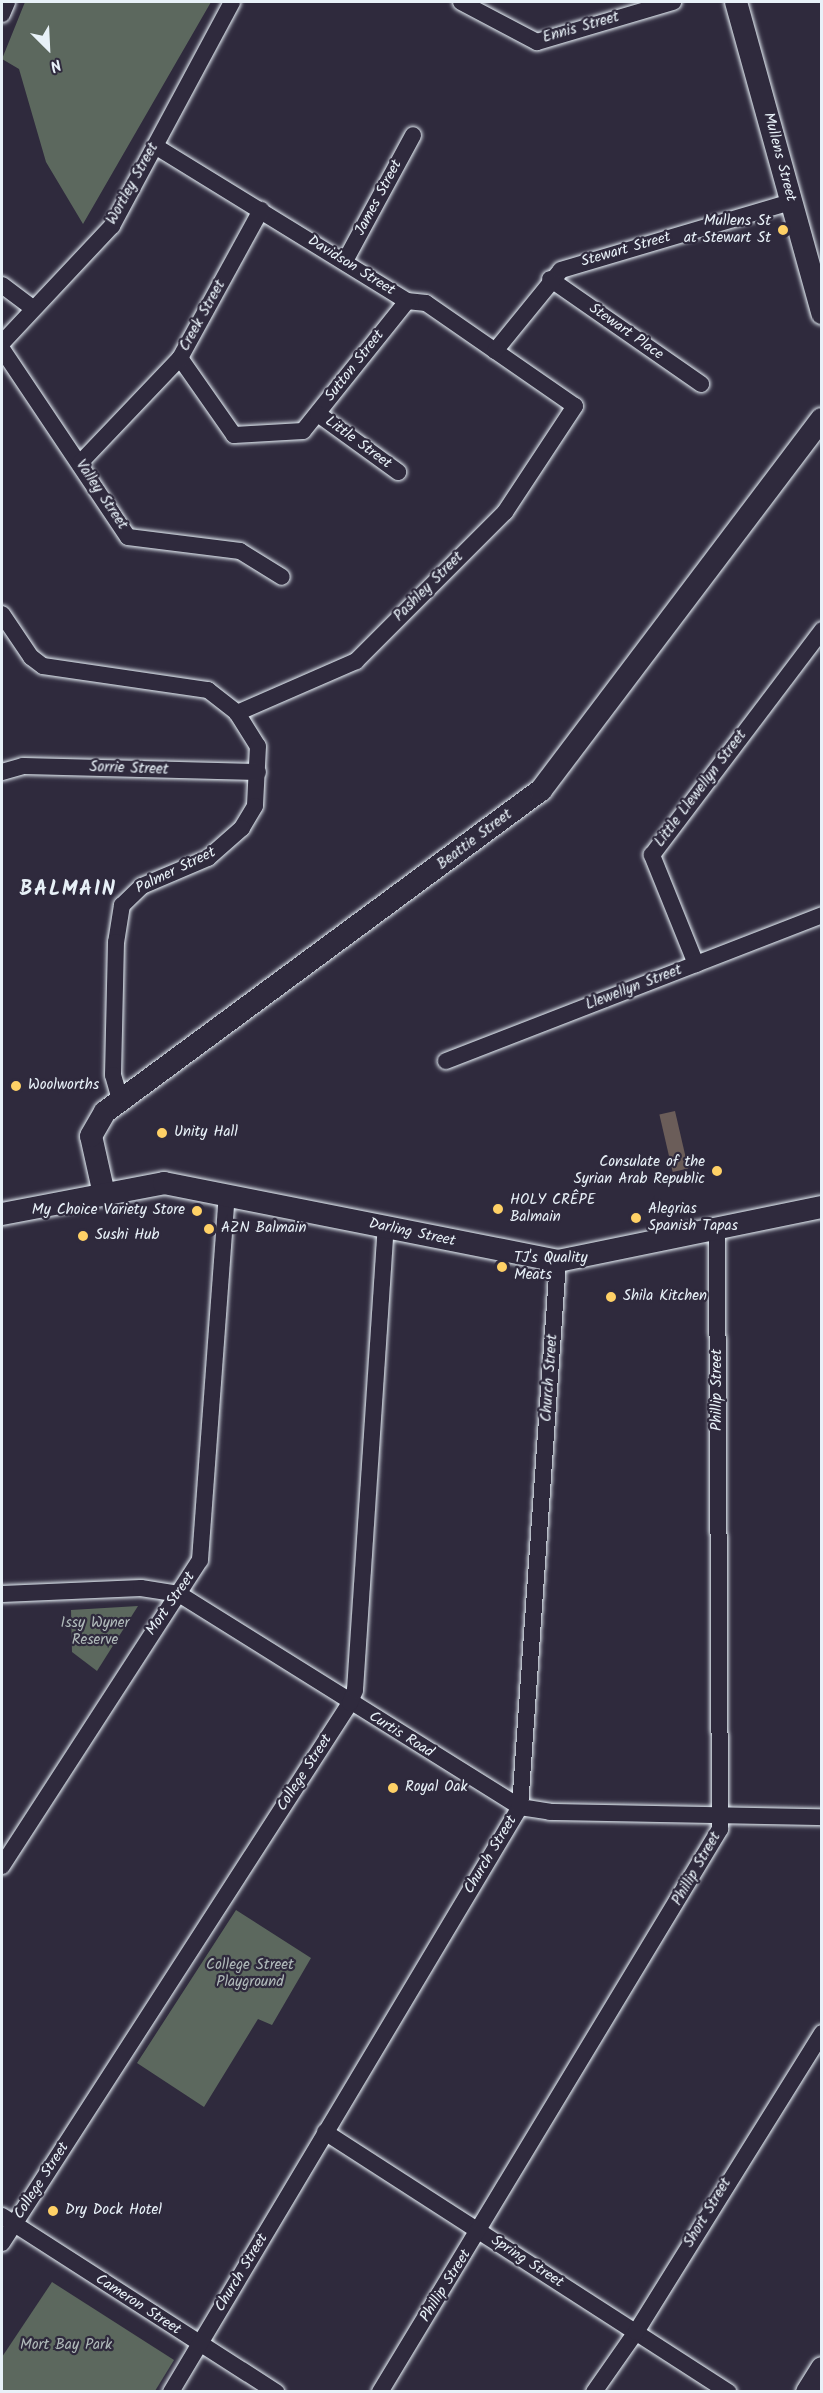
<!DOCTYPE html>
<html>
<head>
<meta charset="utf-8">
<style>
  body { margin:0 }
  #map { position:relative; width:823px; height:2393px; overflow:hidden; background:#2f2a3d; font-family:Kalam,sans-serif }
  div>[style] { position:absolute }
  .green>* { inset:0; background:#5c685e }
  .building>* { inset:0; background:#6b5d59; transform-origin:0 0 }
  .roads { filter:drop-shadow(0 0 2px #e8f1f8) drop-shadow(0 0 2px #e8f1f8) }
  .street>* { height:16px; margin:-8px; padding:0 8px; transform-origin:8px; border-radius:8px; background:#2f2a3d }
  .secondary>* { height:22px; margin:-11px; padding:0 11px; transform-origin:11px; border-radius:11px; background:#2f2a3d }
  .dots>* { width:16px; height:16px; translate:-50% -50%; box-sizing:border-box; border:3px solid #2f2a3d; border-radius:50% }
  span { translate:-50% -50%; white-space:nowrap; text-align:center; line-height:1.15; -webkit-text-stroke:4.5px #2f2a3d; paint-order:stroke }
  .street-label { font-size:15px; color:#e8f1f8 }
  .poi-label { font-size:15px; color:#e8f1f8 }
  .right { translate:-100% -50%; text-align:right }
  .left { translate:0 -50%; text-align:left }
  .park-label { font-size:15px; color:#b0baba }
  .district-label { font-size:21px; color:#e8f1f8; font-weight:700; letter-spacing:1.5px }
  .frame { position:absolute; inset:0; border:3px solid #e8f1f8; pointer-events:none }
  .north { position:absolute; left:18px; top:18px; width:60px; height:60px; -webkit-text-stroke:4px #2f2a3d; paint-order:stroke; rotate:156deg; font-size:16px; font-weight:700; line-height:24px; text-align:center; color:#e8f1f8 }
  .north::after { content:''; display:block; margin:auto; width:21px; height:27px; background:#e8f1f8; clip-path:polygon(50% 0,100% 100%,50% 72%,0 100%) }
</style>
</head>
<body>
<div id="map">
  <div class="green">
    <i style="clip-path:polygon(25px 2px,211px 2px,83px 224px,46px 162px,19px 69px,2px 59px)"></i>
    <i style="clip-path:polygon(138px 1606px,97px 1671px,72px 1652px,71px 1610px)"></i>
    <i style="clip-path:polygon(236px 1910px,311px 1958px,272px 2025px,258px 2019px,204px 2107px,137px 2063px)"></i>
    <i style="clip-path:polygon(52px 2282px,174px 2360px,155px 2391px,2px 2391px,2px 2357px)"></i>
  </div>
  <div class="building">
    <i style="left:675px;top:1111px;width:59px;height:16px;rotate:77deg"></i>
  </div>
  <div class="roads">
    <div class="street">
      <i style="left:461px;top:2px;width:86px;rotate:27.8deg"></i>
      <i style="left:537px;top:42px;width:142px;rotate:-16.4deg"></i>
      <i style="left:2px;top:14px;width:13px;rotate:-67deg"></i>
      <i style="left:155px;top:146px;width:296px;rotate:31.6deg"></i>
      <i style="left:407px;top:301px;width:19px;rotate:6deg"></i>
      <i style="left:426px;top:303px;width:181px;rotate:34.7deg"></i>
      <i style="left:575px;top:406px;width:127px;rotate:123.4deg"></i>
      <i style="left:505px;top:512px;width:211px;rotate:135deg"></i>
      <i style="left:356px;top:661px;width:130px;rotate:156.4deg"></i>
      <i style="left:345px;top:261px;width:143px;rotate:-61.6deg"></i>
      <i style="left:550px;top:279px;width:184px;rotate:34.8deg"></i>
      <i style="left:2px;top:285px;width:39px;rotate:37deg"></i>
      <i style="left:2px;top:343px;width:161px;rotate:-46.8deg"></i>
      <i style="left:112px;top:226px;width:254px;rotate:-61.8deg"></i>
      <i style="left:2px;top:349px;width:226px;rotate:56.2deg"></i>
      <i style="left:128px;top:537px;width:113px;rotate:7.1deg"></i>
      <i style="left:240px;top:551px;width:49px;rotate:31.8deg"></i>
      <i style="left:495px;top:351px;width:104px;rotate:-50.8deg"></i>
      <i style="left:561px;top:270px;width:240px;rotate:-16.5deg"></i>
      <i style="left:180px;top:358px;width:94px;rotate:55deg"></i>
      <i style="left:234px;top:435px;width:69px;rotate:-3.3deg"></i>
      <i style="left:303px;top:431px;width:166px;rotate:-51.3deg"></i>
      <i style="left:318px;top:414px;width:99px;rotate:35.9deg"></i>
      <i style="left:80px;top:463px;width:145px;rotate:-46.4deg"></i>
      <i style="left:180px;top:358px;width:169px;rotate:-61.3deg"></i>
      <i style="left:2px;top:614px;width:52px;rotate:56deg"></i>
      <i style="left:31px;top:657px;width:15px;rotate:37deg"></i>
      <i style="left:43px;top:666px;width:167px;rotate:8.3deg"></i>
      <i style="left:208px;top:690px;width:37px;rotate:38deg"></i>
      <i style="left:237px;top:713px;width:39px;rotate:58deg"></i>
      <i style="left:258px;top:746px;width:60px;rotate:92.9deg"></i>
      <i style="left:255px;top:806px;width:26px;rotate:121deg"></i>
      <i style="left:242px;top:828px;width:45px;rotate:138.6deg"></i>
      <i style="left:208px;top:858px;width:72px;rotate:157deg"></i>
      <i style="left:142px;top:886px;width:28px;rotate:136deg"></i>
      <i style="left:122px;top:905px;width:37px;rotate:99deg"></i>
      <i style="left:116px;top:942px;width:133px;rotate:91.3deg"></i>
      <i style="left:113px;top:1075px;width:26px;rotate:74deg"></i>
      <i style="left:2px;top:772px;width:22px;rotate:-16deg"></i>
      <i style="left:23px;top:766px;width:235px;rotate:1.5deg"></i>
      <i style="left:696px;top:964px;width:118px;rotate:-112deg"></i>
      <i style="left:652px;top:855px;width:282px;rotate:-52.9deg"></i>
      <i style="left:446px;top:1061px;width:403px;rotate:-21.2deg"></i>
      <i style="left:2px;top:1594px;width:139px;rotate:-2.5deg"></i>
      <i style="left:141px;top:1588px;width:38px;rotate:9deg"></i>
      <i style="left:179px;top:1594px;width:402px;rotate:32deg"></i>
      <i style="left:520px;top:1807px;width:30px;rotate:9deg"></i>
      <i style="left:550px;top:1812px;width:272px;rotate:1.1deg"></i>
      <i style="left:2px;top:1866px;width:364px;rotate:-57.1deg"></i>
      <i style="left:200px;top:1560px;width:367px;rotate:-85.8deg"></i>
      <i style="left:325px;top:2132px;width:480px;rotate:32.8deg"></i>
      <i style="left:2px;top:2216px;width:326px;rotate:32.7deg"></i>
      <i style="left:2px;top:2243px;width:642px;rotate:-57.2deg"></i>
      <i style="left:350px;top:1703px;width:14px;rotate:-69deg"></i>
      <i style="left:355px;top:1690px;width:464px;rotate:-86.2deg"></i>
      <i style="left:171px;top:2392px;width:681px;rotate:-59.18deg"></i>
      <i style="left:520px;top:1807px;width:547px;rotate:-86.02deg"></i>
      <i style="left:380px;top:2392px;width:658px;rotate:-58.87deg"></i>
      <i style="left:720px;top:1829px;width:600px;rotate:-90.29deg"></i>
      <i style="left:594px;top:2392px;width:73px;rotate:-55deg"></i>
      <i style="left:636px;top:2332px;width:352px;rotate:-58.1deg"></i>
    </div>
    <div class="secondary">
      <i style="left:736px;top:2px;width:323px;rotate:74.5deg"></i>
      <i style="left:104px;top:1194px;width:59px;rotate:-102.6deg"></i>
      <i style="left:91px;top:1136px;width:28px;rotate:-60deg"></i>
      <i style="left:105px;top:1112px;width:542px;rotate:-36.45deg"></i>
      <i style="left:541px;top:790px;width:465px;rotate:-52.9deg"></i>
      <i style="left:2px;top:1214px;width:165px;rotate:-10.8deg"></i>
      <i style="left:164px;top:1183px;width:402px;rotate:11.2deg"></i>
      <i style="left:558px;top:1261px;width:269px;rotate:-11.6deg"></i>
      <i style="left:807px;top:2392px;width:28px;rotate:-58deg"></i>
    </div>
  </div>
  <div class="dots">
    <i style="left:783px;top:230px;background:#ffd166"></i>
    <i style="left:16px;top:1086px;background:#ffd166"></i>
    <i style="left:162px;top:1133px;background:#ffd166"></i>
    <i style="left:717px;top:1171px;background:#ffd166"></i>
    <i style="left:498px;top:1209px;background:#ffd166"></i>
    <i style="left:197px;top:1211px;background:#ffd166"></i>
    <i style="left:636px;top:1218px;background:#ffd166"></i>
    <i style="left:209px;top:1229px;background:#ffd166"></i>
    <i style="left:83px;top:1236px;background:#ffd166"></i>
    <i style="left:502px;top:1267px;background:#ffd166"></i>
    <i style="left:611px;top:1297px;background:#ffd166"></i>
    <i style="left:393px;top:1788px;background:#ffd166"></i>
    <i style="left:53px;top:2211px;background:#ffd166"></i>
  </div>
  <div class="street-label">
    <span style="left:581px;top:28px;rotate:-16deg">Ennis Street</span>
    <span style="left:779px;top:157px;rotate:75deg">Mullens Street</span>
    <span style="left:133px;top:184px;rotate:-61deg">Wortley Street</span>
    <span style="left:379px;top:198px;rotate:-62deg">James Street</span>
    <span style="left:626px;top:250px;rotate:-16deg">Stewart Street</span>
    <span style="left:351px;top:266px;rotate:32deg">Davidson Street</span>
    <span style="left:203px;top:316px;rotate:-61deg">Creek Street</span>
    <span style="left:626px;top:332px;rotate:35deg">Stewart Place</span>
    <span style="left:355px;top:366px;rotate:-52deg">Sutton Street</span>
    <span style="left:358px;top:443px;rotate:36deg">Little Street</span>
    <span style="left:101px;top:495px;rotate:56deg">Valley Street</span>
    <span style="left:429px;top:587px;rotate:-45deg">Pashley Street</span>
    <span style="left:129px;top:769px;rotate:2deg">Sorrie Street</span>
    <span style="left:701px;top:789px;rotate:-53deg">Little Llewellyn Street</span>
    <span style="left:475px;top:840px;rotate:-37deg">Beattie Street</span>
    <span style="left:176px;top:871px;rotate:-26deg">Palmer Street</span>
    <span style="left:634px;top:988px;rotate:-21deg">Llewellyn Street</span>
    <span style="left:412px;top:1233px;rotate:12deg">Darling Street</span>
    <span style="left:550px;top:1378px;rotate:-86deg">Church Street</span>
    <span style="left:718px;top:1390px;rotate:-90deg">Phillip Street</span>
    <span style="left:171px;top:1604px;rotate:-55deg">Mort Street</span>
    <span style="left:401px;top:1735px;rotate:32deg">Curtis Road</span>
    <span style="left:305px;top:1773px;rotate:-57deg">College Street</span>
    <span style="left:491px;top:1855px;rotate:-59deg">Church Street</span>
    <span style="left:697px;top:1869px;rotate:-60deg">Phillip Street</span>
    <span style="left:42px;top:2181px;rotate:-57deg">College Street</span>
    <span style="left:708px;top:2213px;rotate:-59deg">Short Street</span>
    <span style="left:527px;top:2262px;rotate:33deg">Spring Street</span>
    <span style="left:242px;top:2273px;rotate:-59deg">Church Street</span>
    <span style="left:446px;top:2286px;rotate:-58deg">Phillip Street</span>
    <span style="left:138px;top:2305px;rotate:33deg">Cameron Street</span>
  </div>
  <div class="poi-label">
    <span class="right" style="left:771px;top:230px">Mullens St<br>at Stewart St</span>
    <span class="left" style="left:28px;top:1086px">Woolworths</span>
    <span class="left" style="left:174px;top:1133px">Unity Hall</span>
    <span class="right" style="left:705px;top:1171px">Consulate of the<br>Syrian Arab Republic</span>
    <span class="left" style="left:510px;top:1209px">HOLY CRÊPE<br>Balmain</span>
    <span class="left" style="left:648px;top:1218px">Alegrias<br>Spanish Tapas</span>
    <span class="right" style="left:185px;top:1211px">My Choice Variety Store</span>
    <span class="left" style="left:221px;top:1229px">AZN Balmain</span>
    <span class="left" style="left:95px;top:1236px">Sushi Hub</span>
    <span class="left" style="left:514px;top:1267px">TJ's Quality<br>Meats</span>
    <span class="left" style="left:623px;top:1297px">Shila Kitchen</span>
    <span class="left" style="left:405px;top:1788px">Royal Oak</span>
    <span class="left" style="left:65px;top:2211px">Dry Dock Hotel</span>
  </div>
  <div class="park-label">
    <span style="left:95px;top:1632px">Issy Wyner<br>Reserve</span>
    <span style="left:250px;top:1974px">College Street<br>Playground</span>
    <span style="left:66px;top:2346px">Mort Bay Park</span>
  </div>
  <div class="district-label">
    <span style="left:68px;top:890px">BALMAIN</span>
  </div>
  <div class="frame"></div>
  <div class="north">N</div>
</div>
</body>
</html>
